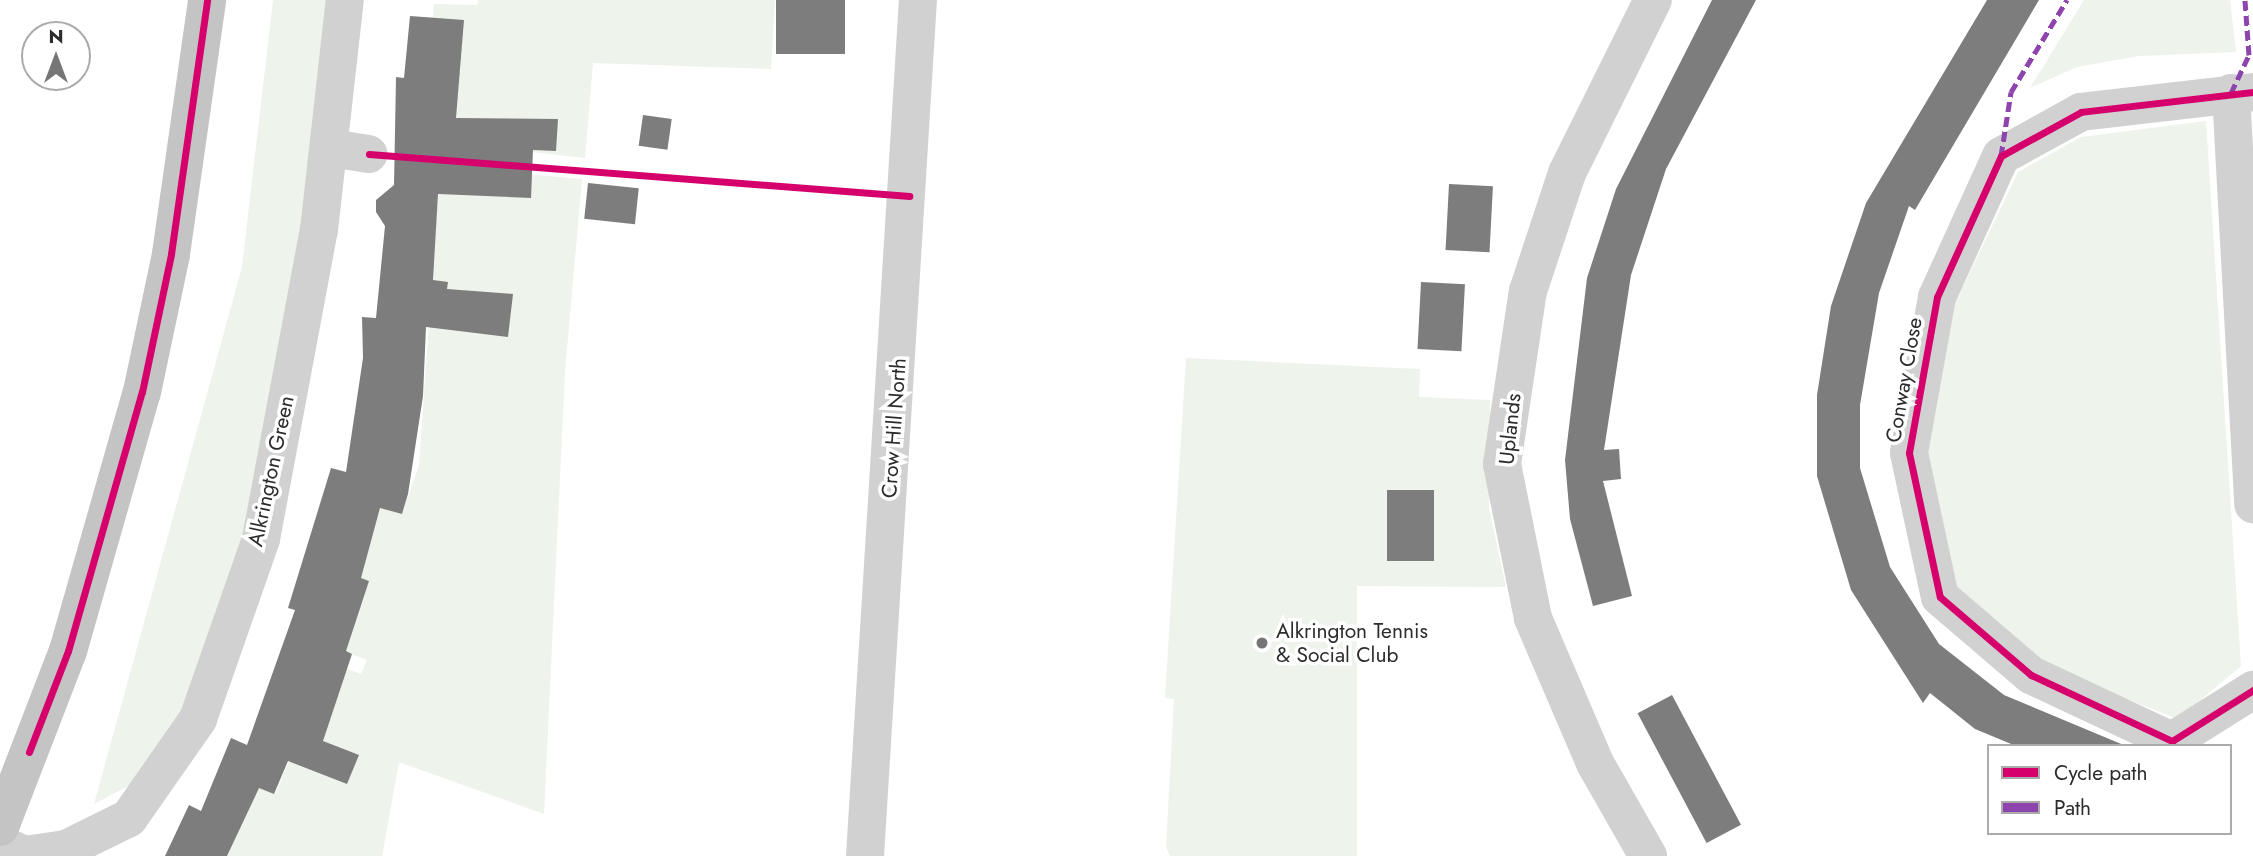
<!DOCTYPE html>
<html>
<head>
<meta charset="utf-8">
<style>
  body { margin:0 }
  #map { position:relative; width:2253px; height:856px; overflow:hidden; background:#fff; font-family:Jost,sans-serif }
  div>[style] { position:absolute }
  .green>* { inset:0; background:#eef3eb }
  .building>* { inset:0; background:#7d7d7d; transform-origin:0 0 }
  .minor>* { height:38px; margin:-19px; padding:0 19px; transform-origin:19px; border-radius:19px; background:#d1d1d1 }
  .major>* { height:38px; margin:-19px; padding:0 19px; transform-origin:19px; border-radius:19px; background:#c4c4c4 }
  .quiet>* { height:5px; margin-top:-2.5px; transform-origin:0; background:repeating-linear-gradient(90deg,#8e44ad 0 10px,transparent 0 15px) }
  .cycleway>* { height:7px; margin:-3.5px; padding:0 3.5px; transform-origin:3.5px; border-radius:3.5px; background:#d6006c }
  .dots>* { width:19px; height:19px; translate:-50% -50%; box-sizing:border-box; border:4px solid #fff; border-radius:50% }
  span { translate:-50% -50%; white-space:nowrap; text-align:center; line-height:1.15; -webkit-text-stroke:7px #fff; paint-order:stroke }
  .street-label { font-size:21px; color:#2c2c2c }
  .poi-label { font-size:21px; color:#2c2c2c }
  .left { translate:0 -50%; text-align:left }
  .legend { position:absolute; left:1987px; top:744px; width:245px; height:91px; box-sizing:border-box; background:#fff; border:2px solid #ababab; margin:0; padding:9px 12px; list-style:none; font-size:21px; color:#2c2c2c }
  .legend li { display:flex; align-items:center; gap:14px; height:35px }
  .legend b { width:35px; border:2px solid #ababab }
  .north { position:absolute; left:21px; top:21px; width:70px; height:70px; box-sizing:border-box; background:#fff; border:2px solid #ababab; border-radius:50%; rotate:0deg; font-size:19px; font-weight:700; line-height:28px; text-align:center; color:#2c2c2c }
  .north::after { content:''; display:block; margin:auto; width:24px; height:32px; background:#767676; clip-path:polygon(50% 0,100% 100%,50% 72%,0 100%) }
</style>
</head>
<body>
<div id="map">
  <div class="green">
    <i style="clip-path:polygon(273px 0,339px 0,243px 586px,165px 767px,94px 804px,242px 267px)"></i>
    <i style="clip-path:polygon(478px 0,775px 0,771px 69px,593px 63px,585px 158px,468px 145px,449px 118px,454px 72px,461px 72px,460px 66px,433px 18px,434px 4px,477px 5px)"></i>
    <i style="clip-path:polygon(2084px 0,2230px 0,2236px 52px,2139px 56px,2077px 67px,2030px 88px)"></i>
    <i style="clip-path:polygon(2206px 121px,2241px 666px,2178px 719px,2050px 669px,1952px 584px,1924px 478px,1949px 316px,2018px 172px,2081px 137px)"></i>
    <i style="clip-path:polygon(468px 169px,582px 179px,565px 372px,544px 814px,399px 762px,382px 856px,227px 856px,257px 787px,275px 794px,331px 663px,361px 674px,367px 660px,343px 651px,369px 581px,360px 578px,380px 508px,402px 514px,419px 465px,438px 194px,466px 195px)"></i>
    <i style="clip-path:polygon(1186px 358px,1420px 369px,1419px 397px,1490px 400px,1489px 508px,1506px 587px,1357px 586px,1357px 856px,1170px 856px,1166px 847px,1174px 699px,1165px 698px)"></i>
  </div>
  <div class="building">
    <i style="left:776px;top:0;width:69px;height:54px"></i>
    <i style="clip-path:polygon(1712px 0,1756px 0,1666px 169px,1631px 275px,1604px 450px,1619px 449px,1621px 479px,1603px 481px,1632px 596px,1593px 606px,1570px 519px,1565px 460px,1587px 278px,1616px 189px)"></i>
    <i style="clip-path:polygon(1987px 0,2039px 0,1915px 210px,1909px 206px,1879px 293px,1860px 405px,1860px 468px,1890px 567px,1939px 644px,2004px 695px,2126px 746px,2016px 746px,1975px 729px,1930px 693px,1923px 703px,1851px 590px,1817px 476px,1817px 395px,1831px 306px,1866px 203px)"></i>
    <i style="clip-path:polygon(410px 16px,464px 20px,456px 118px,558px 119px,556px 151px,533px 150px,531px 198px,438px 194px,433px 280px,448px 282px,447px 289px,513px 294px,508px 337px,426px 327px,423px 396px,408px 494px,402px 514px,380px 508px,361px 578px,369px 581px,346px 651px,352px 654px,323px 741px,359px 755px,347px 784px,288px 761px,274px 794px,259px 788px,227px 856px,165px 856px,189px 805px,201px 811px,231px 738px,247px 745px,295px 610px,288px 608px,331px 468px,346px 472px,363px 358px,362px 317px,376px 318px,385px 226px,376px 212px,376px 200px,394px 185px,396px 77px,404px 78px)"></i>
    <i style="left:643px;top:115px;width:29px;height:31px;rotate:8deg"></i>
    <i style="left:588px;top:183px;width:51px;height:36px;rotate:6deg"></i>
    <i style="left:1449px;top:184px;width:44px;height:66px;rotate:3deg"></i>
    <i style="left:1421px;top:282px;width:44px;height:67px;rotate:3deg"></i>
    <i style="left:1387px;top:490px;width:47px;height:71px"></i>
    <i style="left:1672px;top:695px;width:147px;height:39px;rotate:62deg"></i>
  </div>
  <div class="minor">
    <i style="left:2253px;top:92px;width:173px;rotate:173.4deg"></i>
    <i style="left:2081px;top:112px;width:91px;rotate:151.2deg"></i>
    <i style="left:2001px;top:156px;width:155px;rotate:114.4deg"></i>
    <i style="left:1937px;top:297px;width:158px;rotate:100.2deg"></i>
    <i style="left:1909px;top:453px;width:147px;rotate:77.9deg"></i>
    <i style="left:1940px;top:597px;width:120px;rotate:40.6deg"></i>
    <i style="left:2031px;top:675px;width:156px;rotate:25.1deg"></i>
    <i style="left:2172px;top:741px;width:96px;rotate:-32.2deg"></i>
    <i style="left:2231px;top:93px;width:412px;rotate:86.9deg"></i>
    <i style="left:330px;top:148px;width:39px;rotate:9deg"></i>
    <i style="left:0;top:844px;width:27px;rotate:24deg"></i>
    <i style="left:25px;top:855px;width:41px;rotate:-8.3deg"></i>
    <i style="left:66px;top:849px;width:70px;rotate:-26.2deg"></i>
    <i style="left:129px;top:818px;width:121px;rotate:-55.1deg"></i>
    <i style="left:198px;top:719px;width:191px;rotate:-70.7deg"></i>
    <i style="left:261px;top:539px;width:314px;rotate:-79.4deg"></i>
    <i style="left:319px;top:230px;width:231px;rotate:-83.6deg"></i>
    <i style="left:865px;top:856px;width:858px;rotate:-86.46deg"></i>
    <i style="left:1648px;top:856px;width:107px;rotate:-119.7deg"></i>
    <i style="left:1595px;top:763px;width:158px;rotate:-113.2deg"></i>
    <i style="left:1533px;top:618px;width:157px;rotate:-101.4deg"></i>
    <i style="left:1502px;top:464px;width:175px;rotate:-81.5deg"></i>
    <i style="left:1528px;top:291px;width:124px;rotate:-71.7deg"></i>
    <i style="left:1567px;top:173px;width:193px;rotate:-63.6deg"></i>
  </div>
  <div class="major">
    <i style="left:0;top:827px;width:189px;rotate:-68.9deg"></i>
    <i style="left:68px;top:651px;width:269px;rotate:-74.1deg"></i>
    <i style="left:142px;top:392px;width:141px;rotate:-78.1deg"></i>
    <i style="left:171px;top:254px;width:257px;rotate:-81.9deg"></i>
  </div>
  <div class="quiet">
    <i style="left:2231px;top:93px;width:42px;rotate:-64.7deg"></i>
    <i style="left:2249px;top:55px;width:55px;rotate:-94.2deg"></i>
    <i style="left:2001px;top:156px;width:65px;rotate:-81.1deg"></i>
    <i style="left:2011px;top:92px;width:108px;rotate:-58.7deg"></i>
  </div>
  <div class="cycleway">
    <i style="left:2253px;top:92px;width:173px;rotate:173.4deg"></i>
    <i style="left:2081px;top:112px;width:91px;rotate:151.2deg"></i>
    <i style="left:2001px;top:156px;width:155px;rotate:114.4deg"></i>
    <i style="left:1937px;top:297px;width:158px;rotate:100.2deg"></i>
    <i style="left:1909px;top:453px;width:147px;rotate:77.9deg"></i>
    <i style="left:1940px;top:597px;width:120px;rotate:40.6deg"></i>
    <i style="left:2031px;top:675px;width:156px;rotate:25.1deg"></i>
    <i style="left:2172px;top:741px;width:96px;rotate:-32.2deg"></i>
    <i style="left:369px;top:154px;width:542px;rotate:4.45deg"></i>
    <i style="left:29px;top:752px;width:108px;rotate:-68.9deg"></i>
    <i style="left:68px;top:651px;width:269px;rotate:-74.1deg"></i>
    <i style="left:142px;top:392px;width:141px;rotate:-78.1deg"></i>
    <i style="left:171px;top:254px;width:257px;rotate:-81.9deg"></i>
  </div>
  <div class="dots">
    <i style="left:1262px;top:643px;background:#767676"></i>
  </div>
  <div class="street-label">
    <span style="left:1904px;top:380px;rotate:-80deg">Conway Close</span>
    <span style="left:894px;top:428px;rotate:-86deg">Crow Hill North</span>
    <span style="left:1510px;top:429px;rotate:-84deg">Uplands</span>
    <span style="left:271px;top:471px;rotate:-78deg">Alkrington Green</span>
  </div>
  <div class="poi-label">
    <span class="left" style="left:1276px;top:643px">Alkrington Tennis<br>&amp; Social Club</span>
  </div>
  <ul class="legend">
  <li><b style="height:9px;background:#d6006c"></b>Cycle path</li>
  <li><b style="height:9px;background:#8e44ad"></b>Path</li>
  </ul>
  <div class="north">N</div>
</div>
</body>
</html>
